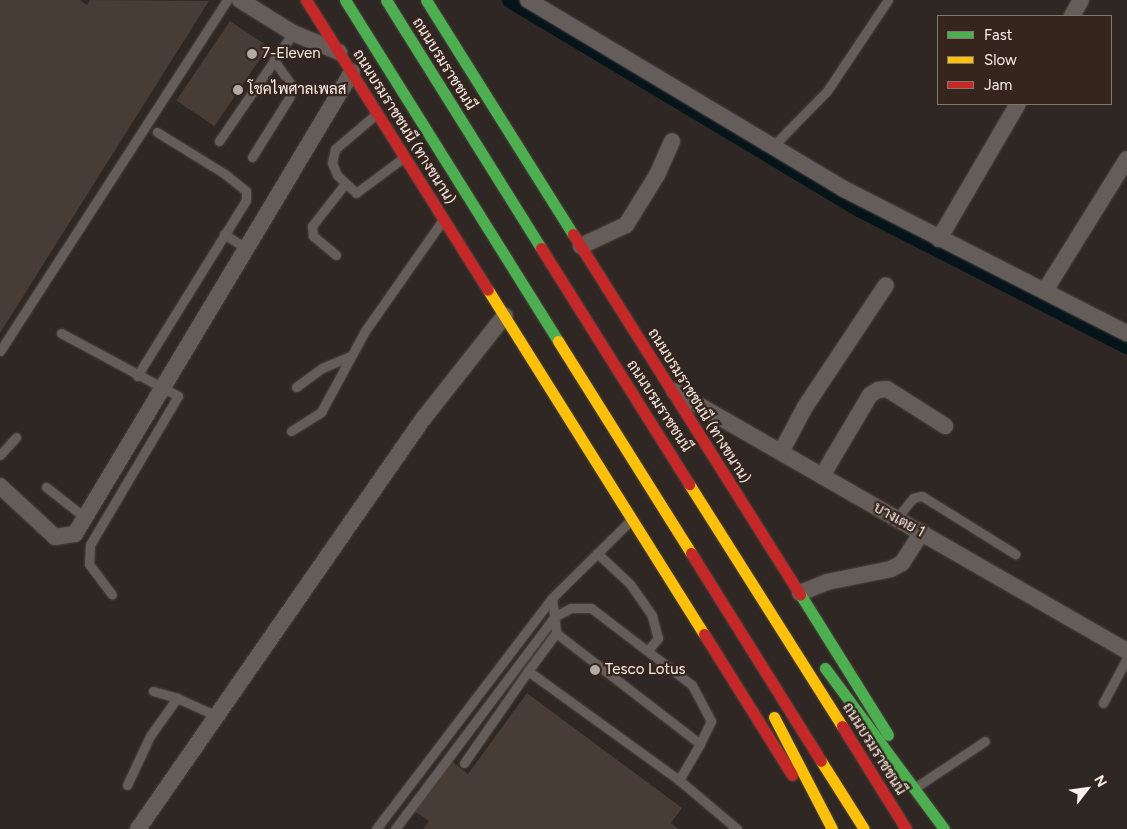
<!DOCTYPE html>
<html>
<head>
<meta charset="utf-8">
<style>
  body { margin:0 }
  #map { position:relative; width:1127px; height:829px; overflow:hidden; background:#2f2723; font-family:Figtree,Sarabun,sans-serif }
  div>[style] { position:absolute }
  .canal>* { height:16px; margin:-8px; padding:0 8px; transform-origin:8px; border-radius:8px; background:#041418 }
  .building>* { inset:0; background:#473c36; transform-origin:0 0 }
  .roads { filter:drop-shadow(0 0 1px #4d4541) drop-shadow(0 0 1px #4d4541) }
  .lane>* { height:9px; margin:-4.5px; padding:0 4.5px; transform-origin:4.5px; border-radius:4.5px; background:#645d59 }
  .street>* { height:16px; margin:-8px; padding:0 8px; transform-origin:8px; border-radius:8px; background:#645d59 }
  .fast>* { height:11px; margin:-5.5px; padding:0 5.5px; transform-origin:5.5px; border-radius:5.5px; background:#4caf50 }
  .slow>* { height:11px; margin:-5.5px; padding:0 5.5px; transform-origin:5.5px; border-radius:5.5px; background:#ffc107 }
  .jam>* { height:11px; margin:-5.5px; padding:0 5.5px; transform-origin:5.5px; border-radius:5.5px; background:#c62828 }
  .dots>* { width:14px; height:14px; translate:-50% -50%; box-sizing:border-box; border:2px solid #35251d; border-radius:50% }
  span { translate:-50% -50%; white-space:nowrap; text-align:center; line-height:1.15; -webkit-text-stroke:4.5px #35251d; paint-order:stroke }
  .poi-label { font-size:15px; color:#fcf0eb }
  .left { translate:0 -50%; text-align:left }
  .street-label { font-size:15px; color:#fcf0eb }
  .legend { position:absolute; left:937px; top:15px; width:175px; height:90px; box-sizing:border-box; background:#35251d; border:1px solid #85766f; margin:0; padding:6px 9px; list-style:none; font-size:15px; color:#fcf0eb }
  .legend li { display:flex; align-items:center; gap:10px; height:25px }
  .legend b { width:25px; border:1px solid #85766f }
  .north { position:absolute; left:1062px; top:764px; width:50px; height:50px; -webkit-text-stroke:4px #35251d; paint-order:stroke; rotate:60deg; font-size:14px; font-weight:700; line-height:20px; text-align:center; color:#fcf0eb }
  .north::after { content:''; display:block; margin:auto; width:18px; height:22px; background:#fcf0eb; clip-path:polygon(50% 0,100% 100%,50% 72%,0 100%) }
</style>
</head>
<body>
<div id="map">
  <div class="canal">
    <i style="left:510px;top:0;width:407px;rotate:30.9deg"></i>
    <i style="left:859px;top:209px;width:301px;rotate:27.1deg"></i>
  </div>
  <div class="building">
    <i style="clip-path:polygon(0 0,80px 0,87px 5px,90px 0,209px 1px,0 333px)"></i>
    <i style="left:230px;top:21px;width:46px;height:96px;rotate:34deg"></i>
    <i style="clip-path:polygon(527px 693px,682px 808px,671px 823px,679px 829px,423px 829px,429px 821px,414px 811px,451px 761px,468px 774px)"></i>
  </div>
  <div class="roads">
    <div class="lane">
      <i style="left:375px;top:115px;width:52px;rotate:139.6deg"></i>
      <i style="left:335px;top:149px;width:14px;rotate:102deg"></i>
      <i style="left:332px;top:163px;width:13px;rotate:67deg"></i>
      <i style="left:337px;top:175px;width:26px;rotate:43deg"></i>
      <i style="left:356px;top:193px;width:59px;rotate:-36.7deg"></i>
      <i style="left:219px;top:141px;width:131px;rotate:-55.6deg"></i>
      <i style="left:772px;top:147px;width:78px;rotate:-45.5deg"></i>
      <i style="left:827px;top:91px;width:110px;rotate:-56.2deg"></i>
      <i style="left:252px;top:157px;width:70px;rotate:-57.9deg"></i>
      <i style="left:289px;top:98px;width:12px;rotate:-76deg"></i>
      <i style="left:292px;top:86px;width:32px;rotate:-125deg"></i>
      <i style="left:224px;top:234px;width:24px;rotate:33deg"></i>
      <i style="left:336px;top:255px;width:30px;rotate:-140deg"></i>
      <i style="left:313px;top:236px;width:10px;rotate:-96deg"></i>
      <i style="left:312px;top:226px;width:52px;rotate:-52deg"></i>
      <i style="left:61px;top:333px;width:133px;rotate:28.3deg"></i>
      <i style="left:178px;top:396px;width:173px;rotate:120.6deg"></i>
      <i style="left:90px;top:545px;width:19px;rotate:93deg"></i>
      <i style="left:89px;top:564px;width:38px;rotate:53deg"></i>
      <i style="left:0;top:351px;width:418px;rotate:-57.1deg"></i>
      <i style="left:137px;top:376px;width:207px;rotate:-58.2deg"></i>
      <i style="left:246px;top:200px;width:9px;rotate:-90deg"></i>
      <i style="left:246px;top:191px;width:27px;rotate:-141deg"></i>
      <i style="left:225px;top:174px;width:80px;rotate:-148.3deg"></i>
      <i style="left:296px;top:387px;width:32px;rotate:-36deg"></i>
      <i style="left:322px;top:368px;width:30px;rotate:-23deg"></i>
      <i style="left:291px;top:431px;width:36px;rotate:-32deg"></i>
      <i style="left:321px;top:412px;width:92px;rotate:-61.5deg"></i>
      <i style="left:365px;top:331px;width:134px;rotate:-55deg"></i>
      <i style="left:0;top:455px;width:24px;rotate:-48deg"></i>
      <i style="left:46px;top:487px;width:52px;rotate:38deg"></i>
      <i style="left:896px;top:519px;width:27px;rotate:-51deg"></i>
      <i style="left:913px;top:498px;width:9px;rotate:-13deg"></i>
      <i style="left:922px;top:496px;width:110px;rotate:31.9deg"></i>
      <i style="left:630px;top:521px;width:110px;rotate:135.4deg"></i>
      <i style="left:552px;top:598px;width:35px;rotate:83deg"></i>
      <i style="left:556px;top:633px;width:47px;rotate:126.4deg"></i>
      <i style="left:528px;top:671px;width:186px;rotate:35.8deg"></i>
      <i style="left:679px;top:780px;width:76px;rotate:40.2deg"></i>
      <i style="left:597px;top:553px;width:45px;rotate:43.2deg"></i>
      <i style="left:630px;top:584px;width:39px;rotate:55deg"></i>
      <i style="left:652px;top:616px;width:23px;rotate:75deg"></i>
      <i style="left:658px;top:638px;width:14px;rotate:129deg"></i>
      <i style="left:556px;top:633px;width:182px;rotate:37.6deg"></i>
      <i style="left:700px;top:744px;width:42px;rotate:120.3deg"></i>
      <i style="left:153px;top:691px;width:25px;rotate:16deg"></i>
      <i style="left:1103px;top:703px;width:51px;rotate:-61.9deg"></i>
      <i style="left:464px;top:763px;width:112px;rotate:-55.2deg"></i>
      <i style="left:127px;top:785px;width:54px;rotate:-64.9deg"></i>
      <i style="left:150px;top:736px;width:47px;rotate:-54.6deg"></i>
      <i style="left:177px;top:698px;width:44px;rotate:24.2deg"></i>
      <i style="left:919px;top:785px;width:79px;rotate:-33.7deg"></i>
      <i style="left:376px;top:829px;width:290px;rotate:-52.7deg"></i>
      <i style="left:395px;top:829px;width:265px;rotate:-53.1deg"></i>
      <i style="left:554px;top:617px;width:19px;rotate:-28deg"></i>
      <i style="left:571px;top:608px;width:20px"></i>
      <i style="left:591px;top:608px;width:127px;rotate:37.3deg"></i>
      <i style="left:692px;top:685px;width:41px;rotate:62.2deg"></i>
      <i style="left:711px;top:721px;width:25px;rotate:116deg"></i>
    </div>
    <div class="street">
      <i style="left:240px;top:0;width:62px;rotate:31.9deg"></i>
      <i style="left:293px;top:33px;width:50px;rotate:22.4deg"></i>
      <i style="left:528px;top:0;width:366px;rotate:30.9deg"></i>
      <i style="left:842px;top:188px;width:320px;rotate:27deg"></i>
      <i style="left:1072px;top:16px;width:18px;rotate:-61deg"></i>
      <i style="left:939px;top:239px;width:156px;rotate:-59.7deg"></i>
      <i style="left:581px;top:246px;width:50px;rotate:-25deg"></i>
      <i style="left:626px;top:225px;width:59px;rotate:-58.2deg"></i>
      <i style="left:657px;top:175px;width:37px;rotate:-66deg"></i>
      <i style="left:1046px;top:289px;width:153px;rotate:-58.1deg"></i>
      <i style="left:674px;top:391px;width:522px;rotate:29.85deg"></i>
      <i style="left:781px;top:452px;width:51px;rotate:-61.9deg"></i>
      <i style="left:805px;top:407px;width:146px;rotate:-56.4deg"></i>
      <i style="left:822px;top:476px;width:94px;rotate:-59.3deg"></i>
      <i style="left:870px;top:395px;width:9px;rotate:-32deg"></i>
      <i style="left:878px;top:390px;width:9px;rotate:-6deg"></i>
      <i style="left:887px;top:389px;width:69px;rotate:32.5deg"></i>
      <i style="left:0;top:486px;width:75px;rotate:42.8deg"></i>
      <i style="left:55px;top:537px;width:20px;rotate:-9deg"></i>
      <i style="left:75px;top:534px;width:539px;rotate:-59.05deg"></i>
      <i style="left:800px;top:593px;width:29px;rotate:-22deg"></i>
      <i style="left:827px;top:582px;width:65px;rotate:-11.5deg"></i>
      <i style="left:891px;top:569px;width:13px;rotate:-29deg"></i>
      <i style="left:902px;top:563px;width:37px;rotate:-57deg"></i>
      <i style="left:138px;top:829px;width:499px;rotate:-55.2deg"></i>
      <i style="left:423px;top:419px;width:132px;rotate:-51.7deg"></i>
    </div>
    <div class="fast">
      <i style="left:345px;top:0;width:402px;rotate:58deg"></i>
      <i style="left:386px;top:0;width:292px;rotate:58deg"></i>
      <i style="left:426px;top:0;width:276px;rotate:57.9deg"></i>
      <i style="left:800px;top:594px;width:166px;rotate:58deg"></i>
      <i style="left:825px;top:668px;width:200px;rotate:53.5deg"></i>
    </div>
    <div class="slow">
      <i style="left:488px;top:290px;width:406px;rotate:57.9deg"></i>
      <i style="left:558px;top:341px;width:250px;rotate:57.9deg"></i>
      <i style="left:689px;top:484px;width:286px;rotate:57.7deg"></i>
      <i style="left:774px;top:717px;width:126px;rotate:62.6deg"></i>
      <i style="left:821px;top:761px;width:80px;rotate:57.7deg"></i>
    </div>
    <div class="jam">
      <i style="left:306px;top:0;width:342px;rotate:57.9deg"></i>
      <i style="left:573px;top:234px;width:426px;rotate:57.8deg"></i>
      <i style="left:541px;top:248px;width:279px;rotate:57.9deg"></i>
      <i style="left:691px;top:553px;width:245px;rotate:58deg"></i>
      <i style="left:704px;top:634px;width:166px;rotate:58deg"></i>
      <i style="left:842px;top:726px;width:121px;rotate:58.1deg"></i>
    </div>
  </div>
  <div class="dots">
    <i style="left:252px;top:54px;background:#b4aaa5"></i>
    <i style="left:238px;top:90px;background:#b4aaa5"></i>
    <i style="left:595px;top:670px;background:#b4aaa5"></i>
  </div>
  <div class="poi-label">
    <span class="left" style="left:262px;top:54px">7-Eleven</span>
    <span class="left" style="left:248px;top:90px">โชคไพศาลเพลส</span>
    <span class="left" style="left:605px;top:670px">Tesco Lotus</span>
  </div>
  <div class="street-label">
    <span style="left:444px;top:64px;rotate:58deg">ถนนบรมราชชนนี</span>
    <span style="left:404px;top:127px;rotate:58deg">ถนนบรมราชชนนี (ทางขนาน)</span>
    <span style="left:659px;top:406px;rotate:57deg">ถนนบรมราชชนนี</span>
    <span style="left:699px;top:406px;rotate:58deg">ถนนบรมราชชนนี (ทางขนาน)</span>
    <span style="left:899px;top:520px;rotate:29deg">บางเตย 1</span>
    <span style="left:874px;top:749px;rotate:58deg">ถนนบรมราชชนนี</span>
  </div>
  <ul class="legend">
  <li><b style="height:6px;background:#4caf50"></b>Fast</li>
  <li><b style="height:6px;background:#ffc107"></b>Slow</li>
  <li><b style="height:6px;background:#c62828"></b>Jam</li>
  </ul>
  <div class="north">N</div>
</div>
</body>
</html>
